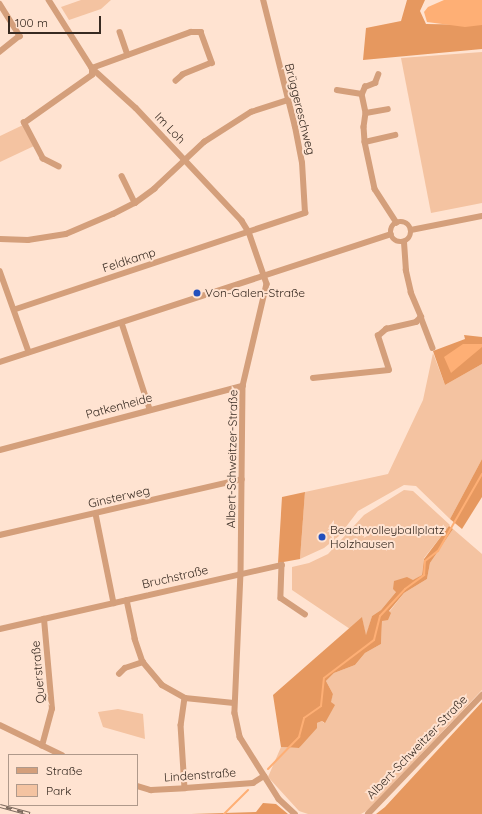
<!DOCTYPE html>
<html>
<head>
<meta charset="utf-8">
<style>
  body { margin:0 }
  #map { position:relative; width:482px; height:814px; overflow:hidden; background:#ffe3d1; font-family:Quicksand,sans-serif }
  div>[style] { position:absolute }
  .green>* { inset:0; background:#f4c3a1 }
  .forest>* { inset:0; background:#e6985f }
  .water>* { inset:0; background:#feaf75 }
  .stream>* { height:2px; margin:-1px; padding:0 1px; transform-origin:1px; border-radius:1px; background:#feaf75 }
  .minor>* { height:5.5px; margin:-2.75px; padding:0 2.75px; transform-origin:2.75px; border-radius:2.75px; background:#d49f7b }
  .minor>.ring { margin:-2.75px; padding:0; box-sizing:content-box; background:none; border:5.5px solid #d49f7b; border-radius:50% }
  .rail>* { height:3.5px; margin-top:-1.75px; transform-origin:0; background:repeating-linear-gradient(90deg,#ffe3d1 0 6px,#7d6a5e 0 12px); box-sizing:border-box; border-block:1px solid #7d6a5e }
  .dots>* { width:11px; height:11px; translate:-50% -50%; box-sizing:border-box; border:2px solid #ffe3d1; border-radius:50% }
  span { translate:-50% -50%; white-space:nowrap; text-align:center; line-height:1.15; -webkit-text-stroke:4px #ffe3d1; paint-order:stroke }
  .street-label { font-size:12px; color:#372a21 }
  .poi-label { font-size:12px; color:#372a21 }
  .left { translate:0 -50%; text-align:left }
  .legend { position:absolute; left:8px; top:754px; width:130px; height:52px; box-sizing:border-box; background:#ffe3d1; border:1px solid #af998b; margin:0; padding:5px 7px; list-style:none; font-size:12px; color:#372a21 }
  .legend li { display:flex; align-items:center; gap:8px; height:20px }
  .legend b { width:20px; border:1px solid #af998b }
  .scale { position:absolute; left:8px; top:16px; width:93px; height:18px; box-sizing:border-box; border:2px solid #372a21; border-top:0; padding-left:5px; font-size:12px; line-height:14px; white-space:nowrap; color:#372a21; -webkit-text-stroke:3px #ffe3d1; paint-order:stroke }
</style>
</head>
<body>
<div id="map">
  <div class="green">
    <i style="clip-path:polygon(81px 0,111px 0,101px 9px,69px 20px,61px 7px)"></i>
    <i style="clip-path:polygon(482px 52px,482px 203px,431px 213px,401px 58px)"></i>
    <i style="clip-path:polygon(23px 125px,34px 146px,0 162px,0 136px)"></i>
    <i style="clip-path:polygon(433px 353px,445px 385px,482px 364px,482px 459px,450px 519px,416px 486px,404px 485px,358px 511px,339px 536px,324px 548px,300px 559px,305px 492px,388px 474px,423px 400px)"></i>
    <i style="clip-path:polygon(404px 490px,413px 491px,450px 525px,424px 558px,422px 575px,396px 592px,381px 610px,372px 616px,366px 637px,362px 618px,350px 629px,292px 590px,292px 567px,309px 563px,328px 554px,364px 515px)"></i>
    <i style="clip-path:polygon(453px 529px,482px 554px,482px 690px,368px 810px,361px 814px,308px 814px,299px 811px,268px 777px,281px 747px,299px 748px,317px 723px,322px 721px,324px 723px,333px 694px,326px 681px,334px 673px,355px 665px,365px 653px,381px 644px,382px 621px,404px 593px,427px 579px,430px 563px)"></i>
    <i style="clip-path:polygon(118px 709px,143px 714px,145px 739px,103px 727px,98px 712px)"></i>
  </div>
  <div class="forest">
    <i style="clip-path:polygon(407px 0,425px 0,420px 11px,426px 24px,482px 25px,482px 49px,363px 60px,366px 28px,401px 21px)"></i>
    <i style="clip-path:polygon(464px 335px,482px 337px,482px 364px,445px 385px,433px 351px,465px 339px)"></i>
    <i style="clip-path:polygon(482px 459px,482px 497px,462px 529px,450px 519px)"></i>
    <i style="clip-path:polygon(305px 492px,300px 559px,278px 563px,282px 497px)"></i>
    <i style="clip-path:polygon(449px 526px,453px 529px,430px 563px,427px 579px,404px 593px,389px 611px,391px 613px,388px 620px,382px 621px,381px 644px,365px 653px,355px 665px,334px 673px,326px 681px,333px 694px,331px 702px,335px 705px,325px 723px,322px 721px,317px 723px,317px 728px,299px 748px,281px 747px,273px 695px,362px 617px,366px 635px,372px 616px,381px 610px,396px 592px,393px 589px,394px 581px,407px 577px,413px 580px,422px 575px,424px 559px)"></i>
    <i style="clip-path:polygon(482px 702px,482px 814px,376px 814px,385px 807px)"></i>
    <i style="clip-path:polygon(263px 803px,276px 804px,288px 814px,191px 814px,256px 812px)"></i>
  </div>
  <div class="water">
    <i style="clip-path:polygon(444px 0,482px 0,482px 25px,465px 27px,427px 22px,424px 12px,428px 7px)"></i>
    <i style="clip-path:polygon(463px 344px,482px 344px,482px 347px,451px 373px,444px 357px)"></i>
  </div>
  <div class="stream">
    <i style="left:268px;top:769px;width:45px;rotate:-45.9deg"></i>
    <i style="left:299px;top:737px;width:20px;rotate:-75deg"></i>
    <i style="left:304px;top:718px;width:21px;rotate:-35deg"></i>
    <i style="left:321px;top:706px;width:28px;rotate:-84deg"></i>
    <i style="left:324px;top:678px;width:63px;rotate:-37.2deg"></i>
    <i style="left:374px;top:640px;width:25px;rotate:-76deg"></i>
    <i style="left:380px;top:616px;width:37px;rotate:-47deg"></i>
    <i style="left:405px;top:589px;width:24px;rotate:-36deg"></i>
    <i style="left:424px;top:575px;width:14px;rotate:-86deg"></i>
    <i style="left:425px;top:561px;width:16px;rotate:-38deg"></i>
    <i style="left:438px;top:551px;width:89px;rotate:-60.3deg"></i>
    <i style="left:224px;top:814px;width:34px;rotate:-45deg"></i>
  </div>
  <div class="minor">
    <i style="left:49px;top:0;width:80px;rotate:57.7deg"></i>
    <i style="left:92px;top:68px;width:59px;rotate:42.3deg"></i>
    <i style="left:136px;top:108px;width:155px;rotate:46.8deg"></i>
    <i style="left:242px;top:221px;width:13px;rotate:58deg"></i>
    <i style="left:249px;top:232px;width:55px;rotate:70.9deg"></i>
    <i style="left:267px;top:284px;width:105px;rotate:103.2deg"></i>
    <i style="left:243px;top:386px;width:187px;rotate:90.6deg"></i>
    <i style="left:241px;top:573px;width:140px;rotate:92.5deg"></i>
    <i style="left:235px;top:713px;width:25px;rotate:78deg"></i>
    <i style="left:240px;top:737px;width:73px;rotate:57.8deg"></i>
    <i style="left:279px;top:799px;width:22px;rotate:43deg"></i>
    <i style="left:0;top:4px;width:38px;rotate:58deg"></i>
    <i style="left:20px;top:36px;width:26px;rotate:141deg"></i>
    <i style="left:120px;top:32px;width:24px;rotate:71deg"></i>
    <i style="left:337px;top:90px;width:25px;rotate:9deg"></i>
    <i style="left:362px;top:94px;width:19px;rotate:78deg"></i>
    <i style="left:366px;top:113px;width:14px;rotate:98deg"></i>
    <i style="left:364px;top:127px;width:15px;rotate:86deg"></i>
    <i style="left:365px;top:142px;width:48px;rotate:78deg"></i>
    <i style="left:375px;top:189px;width:40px;rotate:57.1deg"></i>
    <i style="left:362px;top:94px;width:8px;rotate:-67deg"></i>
    <i style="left:365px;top:87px;width:11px;rotate:-22deg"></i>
    <i style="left:375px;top:83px;width:9px;rotate:-69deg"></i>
    <i style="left:366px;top:113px;width:22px;rotate:-10deg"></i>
    <i style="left:365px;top:142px;width:31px;rotate:-13deg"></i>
    <i style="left:59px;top:167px;width:18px;rotate:-153deg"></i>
    <i style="left:43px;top:159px;width:41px;rotate:-117.8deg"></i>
    <i style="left:24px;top:123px;width:83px;rotate:-35.2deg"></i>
    <i style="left:92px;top:75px;width:7px;rotate:-90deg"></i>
    <i style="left:92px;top:68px;width:105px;rotate:-20deg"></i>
    <i style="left:191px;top:32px;width:10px"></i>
    <i style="left:201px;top:32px;width:33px;rotate:70deg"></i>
    <i style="left:212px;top:63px;width:31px;rotate:158deg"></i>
    <i style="left:183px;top:75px;width:9px;rotate:139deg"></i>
    <i style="left:122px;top:176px;width:30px;rotate:64deg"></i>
    <i class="ring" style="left:391px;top:222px;width:14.5px;height:14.5px"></i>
    <i style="left:411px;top:230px;width:72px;rotate:-11.2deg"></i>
    <i style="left:0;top:239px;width:28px;rotate:2deg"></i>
    <i style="left:28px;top:240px;width:38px;rotate:-9deg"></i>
    <i style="left:66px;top:234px;width:51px;rotate:-23.1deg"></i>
    <i style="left:113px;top:214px;width:25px;rotate:-27deg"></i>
    <i style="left:135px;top:203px;width:24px;rotate:-36deg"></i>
    <i style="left:154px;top:189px;width:69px;rotate:-43.2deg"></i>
    <i style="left:204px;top:142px;width:56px;rotate:-32.6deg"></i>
    <i style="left:251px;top:112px;width:38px;rotate:-18deg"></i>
    <i style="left:0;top:271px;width:86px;rotate:70.3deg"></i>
    <i style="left:16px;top:309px;width:305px;rotate:-18.4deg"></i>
    <i style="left:305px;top:213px;width:50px;rotate:-93.4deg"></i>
    <i style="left:302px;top:163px;width:37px;rotate:-101deg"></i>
    <i style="left:295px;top:127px;width:131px;rotate:-104.1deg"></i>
    <i style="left:421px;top:317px;width:33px;rotate:69deg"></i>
    <i style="left:122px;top:323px;width:90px;rotate:72deg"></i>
    <i style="left:0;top:362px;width:411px;rotate:-18.1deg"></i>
    <i style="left:313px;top:378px;width:76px;rotate:-6deg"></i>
    <i style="left:389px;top:370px;width:36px;rotate:-108deg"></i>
    <i style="left:378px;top:336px;width:11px;rotate:-41deg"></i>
    <i style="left:386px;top:329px;width:31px;rotate:-13deg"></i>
    <i style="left:416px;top:322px;width:7px;rotate:-45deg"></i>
    <i style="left:421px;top:317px;width:26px;rotate:-113deg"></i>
    <i style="left:411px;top:293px;width:23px;rotate:-103deg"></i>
    <i style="left:406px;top:271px;width:29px;rotate:-94deg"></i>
    <i style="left:0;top:450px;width:251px;rotate:-14.8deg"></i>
    <i style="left:96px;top:514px;width:91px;rotate:78.6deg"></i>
    <i style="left:0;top:535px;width:248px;rotate:-13deg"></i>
    <i style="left:127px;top:600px;width:40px;rotate:78deg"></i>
    <i style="left:135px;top:639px;width:24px;rotate:71deg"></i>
    <i style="left:143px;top:662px;width:30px;rotate:50deg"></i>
    <i style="left:162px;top:685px;width:26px;rotate:29deg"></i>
    <i style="left:185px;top:698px;width:49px;rotate:5.8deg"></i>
    <i style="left:0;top:629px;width:289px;rotate:-12.8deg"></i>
    <i style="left:282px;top:565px;width:33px;rotate:92deg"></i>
    <i style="left:281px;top:598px;width:29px;rotate:34deg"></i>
    <i style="left:119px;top:674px;width:8px;rotate:-45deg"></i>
    <i style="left:125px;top:668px;width:19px;rotate:-18deg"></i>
    <i style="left:185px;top:698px;width:27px;rotate:98deg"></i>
    <i style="left:181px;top:725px;width:63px;rotate:86.4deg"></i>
    <i style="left:0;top:725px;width:69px;rotate:25.8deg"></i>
    <i style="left:42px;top:746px;width:38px;rotate:-75deg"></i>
    <i style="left:52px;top:709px;width:90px;rotate:-95.1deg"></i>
    <i style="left:137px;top:786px;width:15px;rotate:16deg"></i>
    <i style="left:151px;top:790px;width:34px;rotate:-3deg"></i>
    <i style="left:185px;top:788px;width:68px;rotate:-4.2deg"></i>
    <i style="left:253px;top:783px;width:13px;rotate:-32deg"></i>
    <i style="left:368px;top:814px;width:165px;rotate:-46.2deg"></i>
  </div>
  <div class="rail">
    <i style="left:0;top:806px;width:31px;rotate:15deg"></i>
  </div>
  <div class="dots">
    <i style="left:197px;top:293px;background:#234fbd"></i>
    <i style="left:322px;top:537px;background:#234fbd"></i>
  </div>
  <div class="street-label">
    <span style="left:300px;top:109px;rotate:76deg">Brüggereschweg</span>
    <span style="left:170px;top:128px;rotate:46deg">Im Loh</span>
    <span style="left:129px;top:260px;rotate:-18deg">Feldkamp</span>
    <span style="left:119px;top:406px;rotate:-15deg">Patkenheide</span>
    <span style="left:232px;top:459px;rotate:-89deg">Albert-Schweitzer-Straße</span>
    <span style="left:119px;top:497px;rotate:-13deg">Ginsterweg</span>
    <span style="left:175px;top:577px;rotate:-13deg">Bruchstraße</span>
    <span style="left:38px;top:672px;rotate:-95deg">Querstraße</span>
    <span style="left:417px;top:747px;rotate:-46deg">Albert-Schweitzer-Straße</span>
    <span style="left:200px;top:775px;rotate:-4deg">Lindenstraße</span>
  </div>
  <div class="poi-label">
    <span class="left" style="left:205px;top:293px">Von-Galen-Straße</span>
    <span class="left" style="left:330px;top:537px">Beachvolleyballplatz<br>Holzhausen</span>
  </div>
  <ul class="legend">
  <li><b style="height:5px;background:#d49f7b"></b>Straße</li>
  <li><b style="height:11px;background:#f4c3a1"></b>Park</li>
  </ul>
  <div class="scale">100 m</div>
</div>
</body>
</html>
